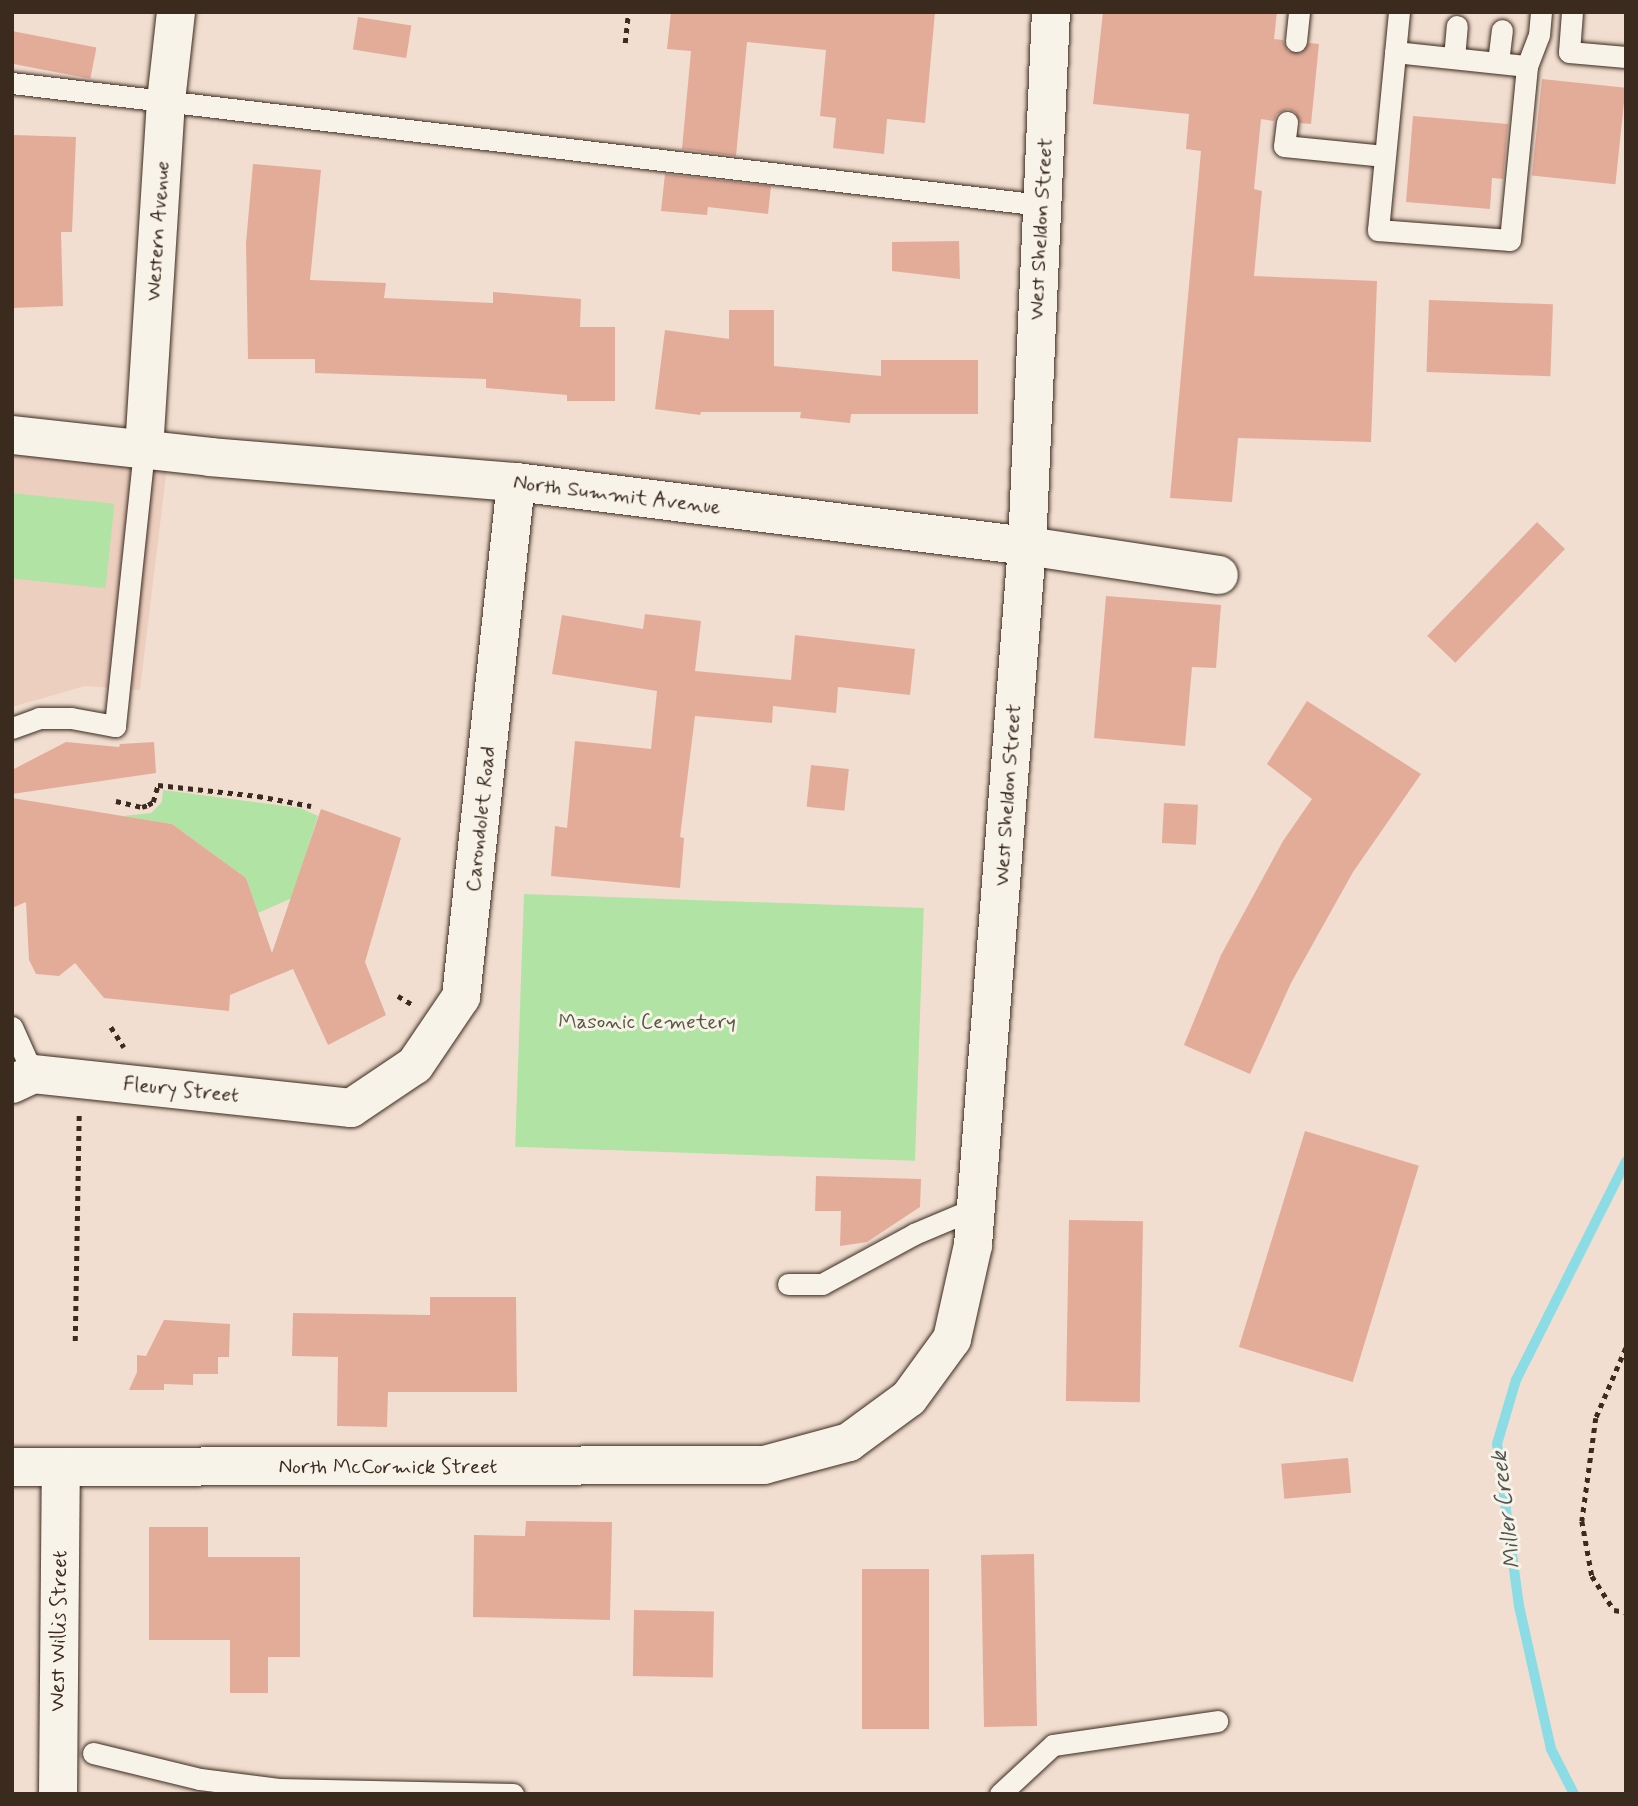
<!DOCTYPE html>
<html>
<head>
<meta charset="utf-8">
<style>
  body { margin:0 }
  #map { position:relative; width:1638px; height:1806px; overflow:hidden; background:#f1ded0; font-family:Mynerve,sans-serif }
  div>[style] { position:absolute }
  .built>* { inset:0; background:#edcfc0 }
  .green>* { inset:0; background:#b0e3a4; transform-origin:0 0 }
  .stream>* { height:10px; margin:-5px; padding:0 5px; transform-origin:5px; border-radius:5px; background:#8bdce4 }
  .building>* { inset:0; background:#e3ac99; transform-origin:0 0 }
  .path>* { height:4.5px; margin-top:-2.25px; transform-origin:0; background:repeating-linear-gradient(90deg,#3b2a1e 0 5px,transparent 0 10px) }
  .roads { filter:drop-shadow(0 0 2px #3b2a1e) drop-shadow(0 0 2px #3b2a1e) }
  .service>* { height:21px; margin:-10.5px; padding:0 10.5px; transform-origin:10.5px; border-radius:10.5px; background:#f7f3e8 }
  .minor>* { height:38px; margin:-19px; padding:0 19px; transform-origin:19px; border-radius:19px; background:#f7f3e8 }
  span { translate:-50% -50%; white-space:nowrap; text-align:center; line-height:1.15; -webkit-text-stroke:6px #f7f3e8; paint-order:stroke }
  .street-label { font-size:21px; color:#3b2a1e }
  .park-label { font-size:21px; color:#585840 }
  .water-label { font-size:23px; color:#4f5650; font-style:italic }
  .frame { position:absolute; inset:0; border:14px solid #3b2a1e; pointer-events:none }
</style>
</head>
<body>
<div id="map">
  <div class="built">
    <i style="clip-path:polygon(12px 450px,167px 467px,140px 690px,85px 686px,12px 707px)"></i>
  </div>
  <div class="green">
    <i style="left:12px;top:493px;width:103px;height:85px;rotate:6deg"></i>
    <i style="clip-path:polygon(163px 790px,300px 808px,318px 816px,300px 872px,308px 891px,258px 913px,246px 878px,172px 824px,123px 816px,151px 813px,162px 802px)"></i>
    <i style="left:524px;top:894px;width:400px;height:253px;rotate:2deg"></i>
  </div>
  <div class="stream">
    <i style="left:1574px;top:1794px;width:51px;rotate:-117.1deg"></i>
    <i style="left:1551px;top:1749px;width:147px;rotate:-102.6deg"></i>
    <i style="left:1519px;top:1606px;width:163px;rotate:-97.7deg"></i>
    <i style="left:1497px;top:1444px;width:67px;rotate:-73.5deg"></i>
    <i style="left:1516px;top:1380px;width:245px;rotate:-63.3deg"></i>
  </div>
  <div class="building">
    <i style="clip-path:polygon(671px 12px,935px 12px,925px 123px,887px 119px,884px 154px,833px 148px,836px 118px,820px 116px,826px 50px,747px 42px,736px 156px,682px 149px,691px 51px,667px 49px)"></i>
    <i style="clip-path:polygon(1103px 12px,1277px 12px,1274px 39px,1283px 40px,1288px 51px,1301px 53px,1309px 43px,1319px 44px,1311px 124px,1300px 123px,1295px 112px,1288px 109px,1277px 114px,1274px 121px,1261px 119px,1254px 189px,1262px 191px,1254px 276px,1377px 281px,1371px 442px,1238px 438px,1232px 502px,1170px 498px,1201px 151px,1186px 149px,1189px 114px,1093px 104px)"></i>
    <i style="left:358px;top:17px;width:54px;height:33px;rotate:9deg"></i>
    <i style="left:12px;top:31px;width:86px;height:32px;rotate:11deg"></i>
    <i style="left:1542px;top:79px;width:84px;height:97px;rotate:6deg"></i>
    <i style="clip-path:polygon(1413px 116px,1508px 124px,1503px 179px,1492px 178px,1490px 209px,1406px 202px)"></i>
    <i style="clip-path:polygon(13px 135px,76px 137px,72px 232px,61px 232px,63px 306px,12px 308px)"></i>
    <i style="clip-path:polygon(253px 164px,321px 170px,310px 280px,386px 283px,384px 298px,493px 303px,493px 292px,581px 299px,580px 327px,615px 327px,615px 401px,567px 401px,567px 395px,486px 388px,486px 379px,315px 373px,315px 359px,248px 359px,246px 243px)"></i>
    <i style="clip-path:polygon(665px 174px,771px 186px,768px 214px,708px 207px,707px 215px,661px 211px)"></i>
    <i style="clip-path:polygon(959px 241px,960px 279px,892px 271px,892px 242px)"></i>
    <i style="left:1429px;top:300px;width:124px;height:72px;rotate:2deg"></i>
    <i style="clip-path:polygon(729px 310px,774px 310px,774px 366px,881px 376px,881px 360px,978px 360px,978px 414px,851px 414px,850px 423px,800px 418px,801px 412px,701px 412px,700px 415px,655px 409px,665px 330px,729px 339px)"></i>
    <i style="left:1537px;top:522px;width:39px;height:158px;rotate:44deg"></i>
    <i style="clip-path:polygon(1106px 596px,1221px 605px,1216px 668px,1192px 667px,1185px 746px,1094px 738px)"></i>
    <i style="clip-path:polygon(645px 614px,701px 621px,695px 671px,791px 680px,795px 635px,915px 649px,910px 695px,838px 687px,836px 713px,773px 706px,772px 723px,695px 716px,680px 837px,684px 838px,680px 888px,551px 876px,555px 826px,567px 828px,575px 741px,651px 749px,657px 691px,552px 674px,562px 615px,643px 629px)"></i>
    <i style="clip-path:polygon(1307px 701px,1421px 774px,1353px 872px,1291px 983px,1250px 1074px,1184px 1045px,1221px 955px,1283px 841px,1312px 799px,1267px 764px)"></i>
    <i style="clip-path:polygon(66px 742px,119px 747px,120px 744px,154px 742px,156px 773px,12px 794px,12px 770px)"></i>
    <i style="left:811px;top:765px;width:38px;height:42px;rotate:6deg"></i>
    <i style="clip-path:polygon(12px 798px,172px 824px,246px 878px,272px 953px,321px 809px,401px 838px,365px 962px,386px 1015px,328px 1045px,293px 969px,230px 995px,229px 1011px,104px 998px,75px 963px,59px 976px,36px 974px,29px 960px,26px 902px,12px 908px)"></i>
    <i style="left:1164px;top:803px;width:34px;height:40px;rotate:3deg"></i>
    <i style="left:1305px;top:1131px;width:119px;height:226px;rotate:17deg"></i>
    <i style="clip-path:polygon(816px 1176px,921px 1179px,920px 1207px,867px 1242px,840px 1246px,841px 1211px,815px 1211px)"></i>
    <i style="left:1069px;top:1220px;width:74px;height:181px;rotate:1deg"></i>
    <i style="clip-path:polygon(430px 1297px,516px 1297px,517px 1392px,388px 1392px,387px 1427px,337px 1426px,338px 1357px,292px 1356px,293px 1313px,430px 1315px)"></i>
    <i style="clip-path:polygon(164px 1320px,230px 1324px,229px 1357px,218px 1357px,218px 1374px,193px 1374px,193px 1385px,164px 1384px,164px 1390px,129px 1390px,137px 1372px,137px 1355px,146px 1356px)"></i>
    <i style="left:1348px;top:1458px;width:35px;height:67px;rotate:85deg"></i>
    <i style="clip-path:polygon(526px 1521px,612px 1522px,610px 1620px,473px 1617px,474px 1535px,525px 1536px)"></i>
    <i style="clip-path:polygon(149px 1527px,208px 1527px,208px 1557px,300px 1557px,300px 1657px,268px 1657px,268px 1693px,230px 1693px,230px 1640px,149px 1640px)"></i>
    <i style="left:1034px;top:1554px;width:172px;height:53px;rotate:89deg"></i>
    <i style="left:862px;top:1569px;width:67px;height:160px"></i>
    <i style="left:634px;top:1610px;width:80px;height:66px;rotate:1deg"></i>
  </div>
  <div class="path">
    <i style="left:625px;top:43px;width:31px;rotate:-84deg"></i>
    <i style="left:116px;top:801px;width:27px;rotate:13deg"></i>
    <i style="left:142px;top:807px;width:6px;rotate:-18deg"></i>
    <i style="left:148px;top:805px;width:6px;rotate:-31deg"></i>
    <i style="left:153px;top:802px;width:18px;rotate:-74deg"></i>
    <i style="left:158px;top:785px;width:101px;rotate:6.3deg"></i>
    <i style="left:258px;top:796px;width:54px;rotate:10.7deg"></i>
    <i style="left:398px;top:996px;width:17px;rotate:31deg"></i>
    <i style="left:111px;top:1027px;width:24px;rotate:57deg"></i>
    <i style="left:75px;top:1341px;width:227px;rotate:-89deg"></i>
    <i style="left:1626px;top:1348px;width:76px;rotate:113.2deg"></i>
    <i style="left:1596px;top:1418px;width:104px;rotate:97.7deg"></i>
    <i style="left:1582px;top:1521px;width:56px;rotate:79.7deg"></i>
    <i style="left:1592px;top:1576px;width:40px;rotate:57.1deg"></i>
    <i style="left:1614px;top:1610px;width:12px;rotate:9deg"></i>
  </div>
  <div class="roads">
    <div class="service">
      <i style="left:1399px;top:12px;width:219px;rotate:95.5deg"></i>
      <i style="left:1378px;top:230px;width:132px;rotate:4.3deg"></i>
      <i style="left:1510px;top:240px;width:175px;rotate:-84.4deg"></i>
      <i style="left:1527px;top:66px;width:33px;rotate:-69deg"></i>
      <i style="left:1539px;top:35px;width:23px;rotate:-85deg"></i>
      <i style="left:1572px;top:12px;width:40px;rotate:94.3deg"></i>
      <i style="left:1569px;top:52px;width:57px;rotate:5deg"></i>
      <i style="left:1296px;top:41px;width:29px;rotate:-84deg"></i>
      <i style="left:1395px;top:52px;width:133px;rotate:6.1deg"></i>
      <i style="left:1454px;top:58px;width:32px;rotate:-85deg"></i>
      <i style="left:1498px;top:62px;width:32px;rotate:-83deg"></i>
      <i style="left:12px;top:83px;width:1037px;rotate:6.76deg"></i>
      <i style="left:1287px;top:122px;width:24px;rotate:97deg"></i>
      <i style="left:1284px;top:146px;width:101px;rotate:5.7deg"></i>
      <i style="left:12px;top:728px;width:29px;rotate:-20deg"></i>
      <i style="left:39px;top:718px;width:32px"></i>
      <i style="left:71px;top:718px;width:45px;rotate:10.3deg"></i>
      <i style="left:115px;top:726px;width:278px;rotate:-84deg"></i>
      <i style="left:12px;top:1027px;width:51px;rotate:65.9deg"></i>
      <i style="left:788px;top:1284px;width:34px"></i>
      <i style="left:822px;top:1284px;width:105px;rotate:-28.5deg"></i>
      <i style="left:914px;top:1234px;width:67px;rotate:-22.8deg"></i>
      <i style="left:93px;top:1753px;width:110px;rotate:13.7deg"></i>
      <i style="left:200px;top:1779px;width:79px;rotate:7.3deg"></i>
      <i style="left:278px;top:1789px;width:235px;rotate:1.2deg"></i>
      <i style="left:1000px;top:1794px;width:72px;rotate:-42.8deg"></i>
      <i style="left:1053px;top:1745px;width:166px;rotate:-8.3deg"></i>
    </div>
    <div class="minor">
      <i style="left:12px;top:435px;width:199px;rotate:6.3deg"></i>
      <i style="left:210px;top:457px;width:307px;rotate:4.7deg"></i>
      <i style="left:516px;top:482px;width:515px;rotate:7.14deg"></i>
      <i style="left:1027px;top:546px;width:194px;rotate:8.6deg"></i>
      <i style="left:144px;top:450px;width:350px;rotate:-86.4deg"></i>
      <i style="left:166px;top:101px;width:90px;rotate:-83.6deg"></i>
      <i style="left:12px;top:1084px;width:23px;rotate:-25deg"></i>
      <i style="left:33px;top:1074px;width:320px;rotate:6.1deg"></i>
      <i style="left:351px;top:1108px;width:77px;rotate:-33.9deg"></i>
      <i style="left:415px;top:1065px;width:82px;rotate:-55.9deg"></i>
      <i style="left:461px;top:997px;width:518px;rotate:-83.9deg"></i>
      <i style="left:12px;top:1467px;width:752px;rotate:-0.15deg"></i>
      <i style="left:764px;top:1465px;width:88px;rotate:-15.1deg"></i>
      <i style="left:849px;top:1442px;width:74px;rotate:-36.3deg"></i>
      <i style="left:909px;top:1398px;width:73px;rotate:-53.9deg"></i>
      <i style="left:952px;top:1339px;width:96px;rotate:-77.4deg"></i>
      <i style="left:973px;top:1245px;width:701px;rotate:-85.58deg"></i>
      <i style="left:1027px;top:546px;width:535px;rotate:-87.43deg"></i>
      <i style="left:58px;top:1794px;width:325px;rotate:-89.5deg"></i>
    </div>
  </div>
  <div class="street-label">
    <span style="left:1041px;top:229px;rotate:-87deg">West Sheldon Street</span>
    <span style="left:158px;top:231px;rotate:-86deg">Western Avenue</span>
    <span style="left:617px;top:495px;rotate:7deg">North Summit Avenue</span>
    <span style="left:1008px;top:795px;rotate:-86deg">West Sheldon Street</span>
    <span style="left:481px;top:819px;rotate:-84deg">Carondolet Road</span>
    <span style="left:181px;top:1090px;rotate:6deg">Fleury Street</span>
    <span style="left:388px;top:1467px">North McCormick Street</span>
    <span style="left:59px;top:1631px;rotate:-89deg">West Willis Street</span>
  </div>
  <div class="park-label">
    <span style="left:647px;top:1022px">Masonic Cemetery</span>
  </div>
  <div class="water-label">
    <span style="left:1507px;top:1510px;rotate:-97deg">Miller Creek</span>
  </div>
  <div class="frame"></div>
</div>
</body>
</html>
